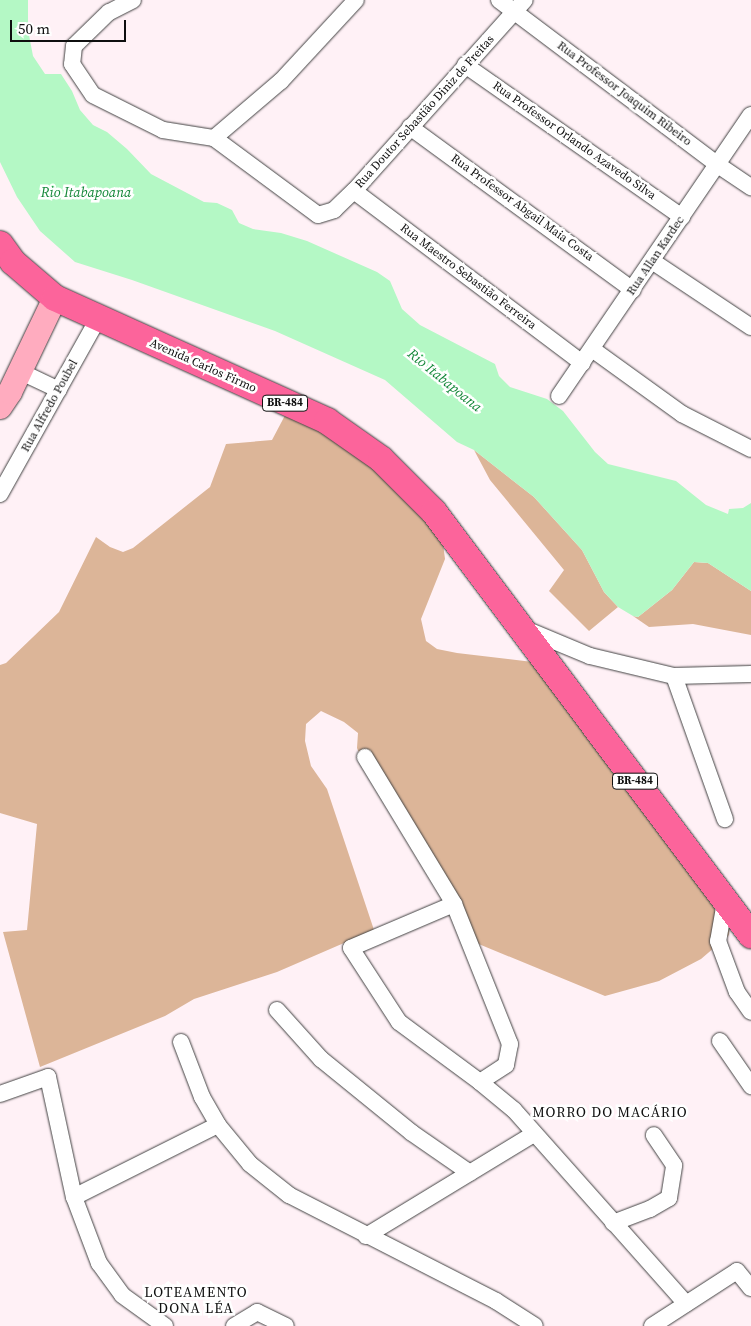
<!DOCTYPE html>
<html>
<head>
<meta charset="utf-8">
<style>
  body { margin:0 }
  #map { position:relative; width:751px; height:1326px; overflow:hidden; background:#fff1f6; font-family:"Source Serif 4",serif }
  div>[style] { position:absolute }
  .forest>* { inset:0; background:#dcb598 }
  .water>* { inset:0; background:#b4f8c5 }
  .roads { filter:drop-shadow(0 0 1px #424242) drop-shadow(0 0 1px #424242) }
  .street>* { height:16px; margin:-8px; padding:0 8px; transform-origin:8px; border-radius:8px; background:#fff }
  .secondary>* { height:24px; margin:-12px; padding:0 12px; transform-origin:12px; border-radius:12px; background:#ffacbf }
  .primary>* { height:26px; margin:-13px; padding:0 13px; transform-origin:13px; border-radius:13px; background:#fc649b }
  span { translate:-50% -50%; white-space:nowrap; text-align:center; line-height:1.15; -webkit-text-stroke:5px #fff; paint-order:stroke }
  .shield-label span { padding:1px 4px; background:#fff; border:1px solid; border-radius:4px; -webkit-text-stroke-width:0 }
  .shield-label { font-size:11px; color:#0f0f0f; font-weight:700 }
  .street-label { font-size:12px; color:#0f0f0f }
  .water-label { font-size:14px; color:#138738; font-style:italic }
  .neighbourhood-label { font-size:14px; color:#0f0f0f; letter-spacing:1px }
  .scale { position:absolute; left:10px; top:20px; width:116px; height:22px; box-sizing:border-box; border:2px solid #0f0f0f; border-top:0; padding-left:6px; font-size:15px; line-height:18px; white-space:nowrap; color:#0f0f0f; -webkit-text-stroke:4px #fff; paint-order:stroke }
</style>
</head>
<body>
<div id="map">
  <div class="forest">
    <i style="clip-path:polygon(291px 404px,440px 521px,445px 559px,421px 619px,426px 641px,437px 649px,457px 653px,541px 663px,730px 919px,729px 935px,701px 959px,659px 981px,605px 996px,469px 940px,366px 770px,357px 748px,358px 733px,344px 722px,321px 711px,306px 724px,305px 741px,311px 766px,327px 789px,374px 930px,277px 972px,194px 999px,165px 1016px,40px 1067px,3px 932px,27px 930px,37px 824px,0 813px,0 665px,6px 663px,59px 612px,96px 537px,110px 547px,123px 552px,133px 548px,210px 487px,226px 444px,272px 440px)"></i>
    <i style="clip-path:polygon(474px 450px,534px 497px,582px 550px,604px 592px,618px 607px,589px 631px,549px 591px,564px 570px,490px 480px)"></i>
    <i style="clip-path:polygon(694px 562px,708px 563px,751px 591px,751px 635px,693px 624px,649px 627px,633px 616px,638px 617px,672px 590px)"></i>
  </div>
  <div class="water">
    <i style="clip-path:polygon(0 0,28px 0,28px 30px,33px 56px,45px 74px,61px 74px,72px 91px,80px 110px,93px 125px,107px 132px,127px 149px,151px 174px,204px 202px,217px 203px,232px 210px,239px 223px,253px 229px,281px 233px,307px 241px,377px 272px,390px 281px,402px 309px,420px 325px,495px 364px,499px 376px,510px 387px,547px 399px,563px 411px,595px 452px,608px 464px,676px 481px,706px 505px,728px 514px,729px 509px,743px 508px,751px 503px,751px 591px,708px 563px,694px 562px,672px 590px,638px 617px,633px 616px,618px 607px,604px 592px,582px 550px,534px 497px,474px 450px,457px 442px,385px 380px,275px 331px,132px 280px,75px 262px,40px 231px,17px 197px,0 162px)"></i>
  </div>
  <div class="roads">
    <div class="street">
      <i style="left:133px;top:0;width:27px;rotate:153deg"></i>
      <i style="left:109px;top:12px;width:49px;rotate:135.8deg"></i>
      <i style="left:74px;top:46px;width:18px;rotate:96deg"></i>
      <i style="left:72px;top:64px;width:37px;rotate:56deg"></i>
      <i style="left:93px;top:95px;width:78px;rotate:26.6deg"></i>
      <i style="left:163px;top:130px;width:52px;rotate:8.9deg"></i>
      <i style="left:214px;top:138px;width:129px;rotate:36.5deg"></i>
      <i style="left:318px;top:215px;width:17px;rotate:-17deg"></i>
      <i style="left:334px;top:210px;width:28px;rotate:-44deg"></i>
      <i style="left:354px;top:191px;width:256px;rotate:-48.2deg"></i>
      <i style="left:499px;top:0;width:274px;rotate:37deg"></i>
      <i style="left:718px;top:165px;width:40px;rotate:34deg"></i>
      <i style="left:465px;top:65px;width:265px;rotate:35deg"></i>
      <i style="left:410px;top:127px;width:276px;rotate:36.2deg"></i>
      <i style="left:214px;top:138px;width:88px;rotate:-40.4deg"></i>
      <i style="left:281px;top:81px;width:110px;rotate:-47.2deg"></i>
      <i style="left:354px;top:191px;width:286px;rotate:37deg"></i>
      <i style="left:652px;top:261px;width:119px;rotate:33.7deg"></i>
      <i style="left:592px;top:349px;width:111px;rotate:35.8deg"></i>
      <i style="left:682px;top:414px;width:77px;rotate:26.9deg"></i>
      <i style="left:19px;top:371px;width:44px;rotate:25.4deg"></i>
      <i style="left:559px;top:396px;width:340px;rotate:-55.7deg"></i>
      <i style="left:0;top:494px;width:203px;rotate:-60.8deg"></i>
      <i style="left:525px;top:629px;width:70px;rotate:22.6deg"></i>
      <i style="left:590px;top:656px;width:86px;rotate:13.4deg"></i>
      <i style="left:674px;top:676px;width:77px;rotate:-1.5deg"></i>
      <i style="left:674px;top:676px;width:152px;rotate:70.4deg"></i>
      <i style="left:365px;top:757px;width:172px;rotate:58.8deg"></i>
      <i style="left:454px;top:904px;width:151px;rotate:68.2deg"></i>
      <i style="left:510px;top:1044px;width:21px;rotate:101deg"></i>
      <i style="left:506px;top:1065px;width:31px;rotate:147deg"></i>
      <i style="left:725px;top:902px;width:40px;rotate:100deg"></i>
      <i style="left:718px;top:941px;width:54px;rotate:69.6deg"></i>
      <i style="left:737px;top:992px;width:24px;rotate:55deg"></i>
      <i style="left:454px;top:904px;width:112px;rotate:156.9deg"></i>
      <i style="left:351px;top:948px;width:88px;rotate:57deg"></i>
      <i style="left:399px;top:1022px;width:101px;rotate:36.5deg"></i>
      <i style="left:480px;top:1082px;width:44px;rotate:39.5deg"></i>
      <i style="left:514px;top:1110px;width:259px;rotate:48.4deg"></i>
      <i style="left:277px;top:1010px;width:66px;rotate:48.1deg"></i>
      <i style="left:321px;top:1059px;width:117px;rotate:39.1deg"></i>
      <i style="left:412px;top:1133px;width:70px;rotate:34.6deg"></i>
      <i style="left:720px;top:1041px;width:55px;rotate:55.4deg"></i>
      <i style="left:181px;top:1042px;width:59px;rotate:69.1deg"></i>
      <i style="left:202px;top:1097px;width:32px;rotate:60deg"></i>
      <i style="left:218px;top:1125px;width:50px;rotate:50.6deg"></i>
      <i style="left:250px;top:1164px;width:50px;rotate:38.5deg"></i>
      <i style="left:289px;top:1195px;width:233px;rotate:27.1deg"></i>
      <i style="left:496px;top:1301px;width:46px;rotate:32.7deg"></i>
      <i style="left:0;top:1094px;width:51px;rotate:-19.5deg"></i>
      <i style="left:48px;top:1077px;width:123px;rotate:77.8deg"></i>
      <i style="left:74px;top:1197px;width:71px;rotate:69.3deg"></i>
      <i style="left:99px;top:1263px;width:39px;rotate:54deg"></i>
      <i style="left:122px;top:1295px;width:53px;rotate:35.8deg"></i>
      <i style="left:74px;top:1197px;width:161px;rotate:-26.6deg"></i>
      <i style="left:613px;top:1223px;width:40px;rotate:-21deg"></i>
      <i style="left:650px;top:1209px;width:22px;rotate:-30deg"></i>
      <i style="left:669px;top:1198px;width:33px;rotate:-81deg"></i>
      <i style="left:674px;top:1165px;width:36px;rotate:-124deg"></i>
      <i style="left:366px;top:1236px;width:197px;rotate:-31.3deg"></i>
      <i style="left:234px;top:1326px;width:27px;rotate:-31deg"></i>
      <i style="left:257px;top:1312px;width:32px;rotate:26deg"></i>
      <i style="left:652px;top:1326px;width:101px;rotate:-32.9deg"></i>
      <i style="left:737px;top:1271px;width:22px;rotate:51deg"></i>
    </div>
    <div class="secondary">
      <i style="left:0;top:407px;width:18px;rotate:-56deg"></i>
      <i style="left:10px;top:392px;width:104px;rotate:-64.4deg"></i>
    </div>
    <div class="primary">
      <i style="left:0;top:244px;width:22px;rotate:54deg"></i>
      <i style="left:13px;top:262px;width:55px;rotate:40.6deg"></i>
      <i style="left:55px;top:298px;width:299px;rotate:24.3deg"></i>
      <i style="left:327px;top:421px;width:66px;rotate:35.1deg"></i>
      <i style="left:381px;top:459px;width:75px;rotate:45deg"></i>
      <i style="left:434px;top:512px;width:529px;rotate:53.15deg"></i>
    </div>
  </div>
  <div class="shield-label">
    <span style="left:285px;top:403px">BR-484</span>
    <span style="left:635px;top:781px">BR-484</span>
  </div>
  <div class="street-label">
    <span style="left:624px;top:94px;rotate:37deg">Rua Professor Joaquim Ribeiro</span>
    <span style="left:425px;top:112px;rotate:-48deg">Rua Doutor Sebastião Diniz de Freitas</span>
    <span style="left:574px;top:141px;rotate:35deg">Rua Professor Orlando Azavedo Silva</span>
    <span style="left:522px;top:208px;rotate:36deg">Rua Professor Abgail Maia Costa</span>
    <span style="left:656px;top:256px;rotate:-56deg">Rua Allan Kardec</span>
    <span style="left:468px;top:277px;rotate:37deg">Rua Maestro Sebastião Ferreira</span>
    <span style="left:203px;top:366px;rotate:24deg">Avenida Carlos Firmo</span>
    <span style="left:50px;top:406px;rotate:-61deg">Rua Alfredo Poubel</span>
  </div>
  <div class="water-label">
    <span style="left:86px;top:192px">Rio Itabapoana</span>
    <span style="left:445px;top:380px;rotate:39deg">Rio Itabapoana</span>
  </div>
  <div class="neighbourhood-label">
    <span style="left:610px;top:1112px">MORRO DO MACÁRIO</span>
    <span style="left:196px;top:1300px">LOTEAMENTO<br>DONA LÉA</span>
  </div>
  <div class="scale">50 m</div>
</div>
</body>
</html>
